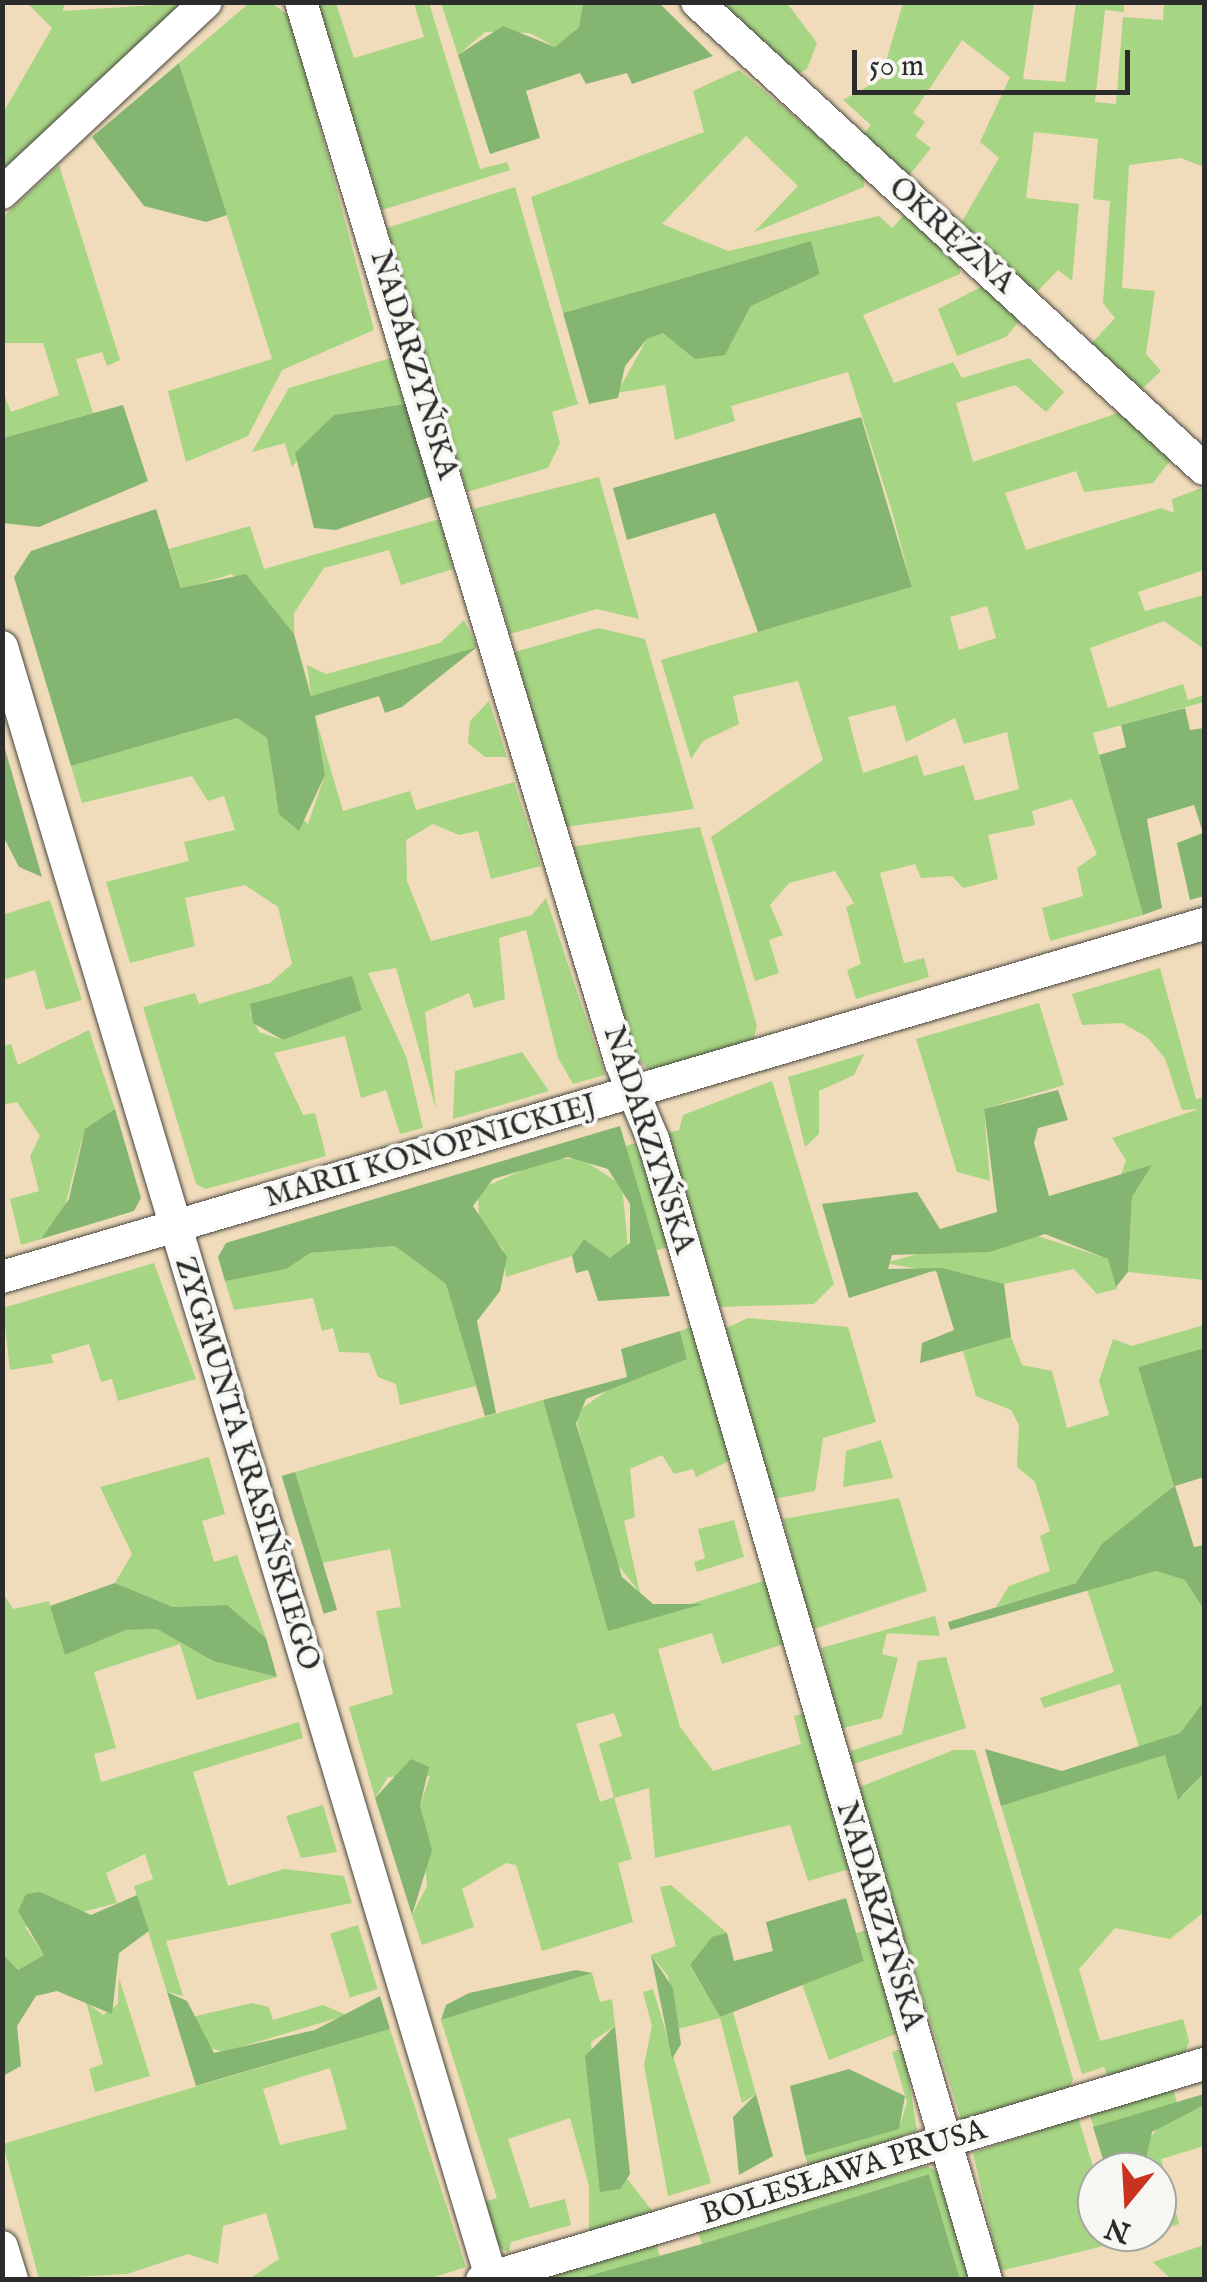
<!DOCTYPE html>
<html>
<head>
<meta charset="utf-8">
<style>
  body { margin:0 }
  #map { position:relative; width:1207px; height:2282px; overflow:hidden; background:#f0dcbb; font-family:"IM FELL English",serif }
  div>[style] { position:absolute }
  .green>* { inset:0; background:#a6d583; transform-origin:0 0 }
  .forest>* { inset:0; background:#84b671; transform-origin:0 0 }
  .roads { filter:drop-shadow(0 0 2px #494641) drop-shadow(0 0 2px #494641) }
  .minor>* { height:32px; margin:-16px; padding:0 16px; transform-origin:16px; border-radius:16px; background:#fff }
  span { translate:-50% -50%; white-space:nowrap; text-align:center; line-height:1.15; -webkit-text-stroke:8px #f6f6f2; paint-order:stroke }
  .street-label { font-size:30px; color:#2b2b2b }
  .frame { position:absolute; inset:0; border:5px solid #2b2b2b; pointer-events:none }
  .north { position:absolute; left:1077px; top:2152px; width:100px; height:100px; box-sizing:border-box; background:#f6f6f2; border:2px solid #a5a5a2; border-radius:50%; rotate:198deg; font-size:28px; font-weight:700; line-height:40px; text-align:center; color:#2b2b2b }
  .north::after { content:''; display:block; margin:auto; width:35px; height:45px; background:#c8321e; clip-path:polygon(50% 0,100% 100%,50% 72%,0 100%) }
  .scale { position:absolute; left:852px; top:50px; width:278px; height:45px; box-sizing:border-box; border:5px solid #2b2b2b; border-top:0; padding-left:12px; font-size:30px; line-height:35px; white-space:nowrap; color:#2b2b2b; -webkit-text-stroke:8px #f6f6f2; paint-order:stroke }
</style>
</head>
<body>
<div id="map">
  <div class="green">
    <i style="clip-path:polygon(27px 3px,66px 3px,62px 11px,187px 3px,3px 174px,3px 113px,52px 28px)"></i>
    <i style="clip-path:polygon(249px 3px,272px 3px,291px 18px,374px 330px,282px 370px,248px 436px,186px 462px,168px 391px,272px 359px,179px 63px)"></i>
    <i style="clip-path:polygon(316px 3px,336px 3px,354px 58px,424px 37px,414px 3px,429px 3px,480px 169px,507px 162px,510px 170px,382px 210px)"></i>
    <i style="clip-path:polygon(441px 3px,583px 3px,579px 27px,555px 47px,530px 33px,485px 32px,458px 55px)"></i>
    <i style="clip-path:polygon(717px 3px,787px 3px,817px 43px,807px 69px,796px 75px)"></i>
    <i style="clip-path:polygon(903px 3px,1034px 3px,1023px 79px,1065px 82px,1076px 3px,1124px 3px,1124px 12px,1105px 10px,1095px 102px,1116px 104px,1123px 17px,1163px 20px,1164px 3px,1204px 3px,1204px 167px,1181px 158px,1129px 165px,1122px 288px,1155px 291px,1146px 354px,1161px 371px,1142px 389px,1091px 344px,1115px 318px,1103px 303px,1110px 201px,1093px 199px,1098px 139px,1034px 132px,1026px 198px,1079px 204px,1072px 281px,1058px 270px,1036px 293px,960px 225px,999px 158px,980px 142px,1010px 77px,962px 40px,913px 113px,925px 122px,915px 136px,931px 148px,908px 177px,862px 136px,871px 125px,843px 100px,881px 79px)"></i>
    <i style="clip-path:polygon(evenodd,739px 70px,864px 175px,864px 187px,754px 232px,798px 186px,746px 136px,662px 224px,728px 251px,879px 216px,892px 228px,906px 213px,960px 261px,960px 274px,863px 315px,894px 383px,953px 362px,962px 378px,1029px 358px,1064px 392px,1046px 412px,1015px 385px,956px 403px,973px 462px,1124px 411px,1173px 457px,1153px 483px,1084px 492px,1076px 471px,1005px 493px,1026px 550px,1161px 508px,1174px 513px,1172px 499px,1204px 487px,1204px 570px,1138px 592px,1145px 611px,1204px 595px,1204px 649px,1164px 621px,1090px 648px,1108px 708px,1183px 684px,1188px 700px,1204px 695px,1204px 702px,1093px 733px,1143px 915px,1050px 941px,1042px 908px,1083px 896px,1077px 868px,1097px 854px,1072px 799px,1032px 811px,1035px 825px,988px 835px,998px 879px,963px 888px,952px 876px,921px 878px,915px 864px,880px 873px,904px 963px,924px 958px,929px 977px,856px 999px,847px 970px,861px 964px,846px 907px,854px 903px,835px 871px,789px 883px,770px 905px,783px 935px,769px 940px,779px 973px,755px 981px,711px 837px,823px 760px,798px 681px,733px 696px,739px 724px,703px 741px,691px 759px,661px 660px,912px 587px,891px 508px,848px 372px,731px 406px,735px 421px,675px 440px,665px 385px,617px 393px,647px 339px,663px 333px,730px 346px,751px 306px,820px 274px,811px 241px,563px 313px,531px 197px,704px 132px,693px 91px,739px 70px,987px 606px,996px 638px,959px 650px,950px 617px,987px 606px,739px 70px,895px 705px,906px 742px,955px 718px,964px 744px,1007px 732px,1019px 789px,975px 801px,964px 765px,924px 776px,917px 755px,863px 773px,848px 717px,895px 705px)"></i>
    <i style="clip-path:polygon(59px 165px,120px 360px,107px 366px,102px 352px,76px 359px,93px 413px,3px 438px,3px 392px,11px 412px,59px 395px,43px 343px,2px 343px,3px 217px)"></i>
    <i style="clip-path:polygon(515px 187px,578px 404px,552px 412px,560px 443px,548px 468px,467px 492px,387px 228px)"></i>
    <i style="clip-path:polygon(985px 285px,1022px 318px,1006px 337px,957px 356px,938px 309px)"></i>
    <i style="clip-path:polygon(391px 358px,405px 404px,334px 415px,292px 467px,285px 443px,252px 452px,289px 388px)"></i>
    <i style="clip-path:polygon(599px 477px,639px 619px,597px 609px,510px 634px,473px 509px)"></i>
    <i style="clip-path:polygon(440px 519px,453px 569px,401px 585px,389px 550px,324px 568px,294px 613px,294px 634px,232px 574px,182px 589px,169px 549px,250px 526px,264px 569px)"></i>
    <i style="clip-path:polygon(464px 620px,477px 647px,311px 696px,307px 665px,326px 674px,440px 643px)"></i>
    <i style="clip-path:polygon(598px 628px,645px 639px,694px 809px,565px 827px,515px 652px)"></i>
    <i style="clip-path:polygon(489px 701px,507px 757px,485px 757px,468px 743px,470px 721px)"></i>
    <i style="clip-path:polygon(evenodd,315px 716px,343px 811px,410px 791px,416px 810px,514px 782px,541px 866px,491px 879px,478px 831px,459px 835px,433px 824px,406px 840px,407px 881px,431px 941px,532px 915px,546px 898px,605px 1075px,573px 1084px,558px 1058px,526px 930px,499px 938px,505px 999px,474px 1008px,469px 993px,425px 1012px,436px 1109px,396px 968px,368px 973px,406px 1056px,423px 1128px,400px 1134px,386px 1090px,361px 1098px,345px 1036px,274px 1053px,303px 1115px,315px 1113px,326px 1156px,206px 1189px,196px 1184px,143px 1007px,195px 993px,199px 1004px,270px 983px,292px 964px,278px 907px,245px 885px,185px 898px,195px 946px,130px 963px,106px 882px,189px 861px,184px 842px,235px 830px,224px 796px,208px 801px,192px 776px,82px 803px,71px 766px,237px 718px,267px 738px,276px 797px,308px 824px,325px 775px,315px 716px,362px 1010px,283px 1040px,259px 1032px,250px 1012px,362px 1010px)"></i>
    <i style="clip-path:polygon(700px 827px,757px 1026px,753px 1043px,649px 1071px,633px 1051px,571px 847px)"></i>
    <i style="clip-path:polygon(50px 900px,82px 1000px,46px 1010px,35px 970px,3px 980px,2px 915px)"></i>
    <i style="clip-path:polygon(1160px 968px,1196px 1099px,1204px 1097px,1204px 1280px,1128px 1272px,1132px 1197px,1151px 1166px,1121px 1175px,1126px 1160px,1112px 1138px,1199px 1109px,1182px 1110px,1165px 1058px,1147px 1037px,1122px 1023px,1082px 1025px,1072px 994px)"></i>
    <i style="clip-path:polygon(1039px 1003px,1064px 1085px,984px 1109px,990px 1181px,957px 1172px,916px 1039px)"></i>
    <i style="clip-path:polygon(89px 1030px,115px 1109px,82px 1139px,65px 1206px,41px 1239px,21px 1245px,10px 1199px,39px 1191px,30px 1156px,40px 1136px,17px 1102px,3px 1105px,3px 1046px,11px 1044px,18px 1065px)"></i>
    <i style="clip-path:polygon(522px 1052px,549px 1091px,453px 1119px,455px 1071px)"></i>
    <i style="clip-path:polygon(864px 1054px,854px 1075px,819px 1091px,819px 1134px,805px 1147px,788px 1077px)"></i>
    <i style="clip-path:polygon(772px 1081px,834px 1284px,814px 1304px,720px 1307px,666px 1134px,679px 1130px,683px 1115px)"></i>
    <i style="left:639px;top:1142px;width:109px;height:15px;rotate:74deg"></i>
    <i style="clip-path:polygon(580px 1158px,622px 1185px,628px 1248px,610px 1258px,584px 1239px,572px 1256px,506px 1277px,503px 1248px,479px 1226px,478px 1190px,545px 1160px)"></i>
    <i style="clip-path:polygon(1031px 1234px,1109px 1259px,1117px 1289px,1097px 1294px,1074px 1269px,1004px 1284px,885px 1263px,943px 1247px,990px 1252px)"></i>
    <i style="clip-path:polygon(395px 1246px,446px 1284px,476px 1386px,400px 1405px,396px 1384px,378px 1377px,369px 1353px,339px 1352px,333px 1328px,322px 1331px,313px 1298px,234px 1310px,225px 1281px,310px 1253px)"></i>
    <i style="clip-path:polygon(154px 1263px,196px 1379px,118px 1401px,112px 1379px,101px 1382px,89px 1344px,51px 1355px,53px 1363px,10px 1370px,3px 1308px)"></i>
    <i style="clip-path:polygon(748px 1318px,848px 1327px,876px 1422px,823px 1438px,815px 1491px,773px 1499px,724px 1329px)"></i>
    <i style="clip-path:polygon(1204px 1325px,1204px 1348px,1138px 1367px,1174px 1485px,1076px 1583px,996px 1607px,1009px 1586px,1050px 1571px,1040px 1536px,1050px 1531px,1035px 1482px,1017px 1467px,1019px 1425px,1011px 1410px,976px 1396px,963px 1351px,1011px 1337px,1022px 1365px,1052px 1371px,1067px 1428px,1109px 1415px,1099px 1381px,1113px 1339px,1132px 1346px)"></i>
    <i style="clip-path:polygon(693px 1326px,731px 1460px,696px 1477px,693px 1469px,674px 1474px,662px 1455px,630px 1469px,635px 1517px,624px 1521px,640px 1593px,608px 1552px,575px 1413px,628px 1376px,687px 1359px,680px 1331px)"></i>
    <i style="clip-path:polygon(evenodd,543px 1400px,608px 1630px,766px 1580px,784px 1644px,722px 1664px,712px 1633px,658px 1649px,680px 1727px,713px 1771px,801px 1744px,794px 1716px,805px 1713px,850px 1869px,808px 1881px,790px 1825px,655px 1858px,649px 1788px,614px 1798px,632px 1859px,618px 1863px,633px 1922px,542px 1951px,516px 1865px,506px 1863px,462px 1889px,474px 1927px,422px 1945px,412px 1915px,427px 1886px,420px 1806px,430px 1776px,388px 1777px,375px 1798px,349px 1707px,393px 1694px,376px 1611px,401px 1607px,390px 1549px,322px 1563px,295px 1472px,543px 1400px,614px 1713px,622px 1736px,599px 1744px,614px 1797px,600px 1802px,576px 1724px,614px 1713px)"></i>
    <i style="clip-path:polygon(881px 1440px,893px 1478px,843px 1487px,846px 1451px)"></i>
    <i style="clip-path:polygon(209px 1457px,225px 1514px,202px 1521px,214px 1562px,237px 1555px,266px 1638px,227px 1605px,173px 1607px,115px 1583px,132px 1554px,100px 1487px)"></i>
    <i style="clip-path:polygon(899px 1498px,927px 1591px,811px 1630px,783px 1519px)"></i>
    <i style="clip-path:polygon(734px 1520px,744px 1557px,697px 1572px,694px 1562px,705px 1558px,698px 1529px)"></i>
    <i style="clip-path:polygon(1156px 1571px,1185px 1580px,1204px 1610px,1204px 1701px,1180px 1733px,1139px 1747px,1120px 1684px,1044px 1708px,1040px 1698px,1114px 1672px,1087px 1589px)"></i>
    <i style="clip-path:polygon(3px 1593px,13px 1609px,49px 1601px,65px 1655px,126px 1630px,157px 1629px,213px 1661px,277px 1677px,197px 1700px,180px 1644px,94px 1672px,116px 1748px,94px 1754px,101px 1782px,299px 1722px,303px 1738px,193px 1772px,228px 1886px,284px 1869px,344px 1876px,352px 1903px,166px 1941px,183px 1996px,167px 1992px,134px 1886px,153px 1879px,145px 1854px,106px 1873px,117px 1903px,25px 1927px,44px 1955px,18px 1970px,3px 1954px)"></i>
    <i style="clip-path:polygon(935px 1616px,940px 1636px,887px 1633px,882px 1654px,898px 1658px,882px 1718px,840px 1729px,821px 1648px)"></i>
    <i style="clip-path:polygon(946px 1657px,966px 1728px,850px 1765px,851px 1751px,902px 1734px,918px 1661px)"></i>
    <i style="clip-path:polygon(954px 1750px,975px 1750px,1073px 2079px,1070px 2089px,962px 2122px,857px 1788px)"></i>
    <i style="clip-path:polygon(1165px 1755px,1183px 1796px,1204px 1773px,1204px 1912px,1170px 1939px,1115px 1928px,1079px 1969px,1100px 2041px,1183px 2019px,1189px 2041px,1185px 2054px,1108px 2078px,1104px 2067px,1082px 2074px,1001px 1806px)"></i>
    <i style="clip-path:polygon(323px 1805px,337px 1852px,301px 1858px,286px 1816px)"></i>
    <i style="clip-path:polygon(671px 1885px,727px 1933px,690px 1966px,720px 2017px,733px 2012px,756px 2094px,742px 2103px,720px 2018px,678px 2029px,668px 1976px,651px 1955px,676px 1946px,660px 1887px)"></i>
    <i style="left:358px;top:1925px;width:67px;height:29px;rotate:73deg"></i>
    <i style="clip-path:polygon(867px 1930px,898px 2033px,829px 2060px,802px 1984px,864px 1961px,856px 1933px)"></i>
    <i style="clip-path:polygon(592px 1973px,600px 2002px,612px 1999px,615px 2026px,591px 2042px,596px 2139px,654px 2213px,589px 2233px,589px 2186px,570px 2118px,508px 2139px,530px 2208px,565px 2199px,571px 2225px,511px 2242px,509px 2253px,498px 2246px,484px 2202px,497px 2198px,441px 2020px)"></i>
    <i style="clip-path:polygon(119px 1978px,150px 2076px,95px 2092px,89px 2069px,103px 2064px,86px 2002px,103px 2015px,118px 2004px)"></i>
    <i style="clip-path:polygon(653px 1989px,711px 2183px,668px 2196px,644px 2065px,652px 2026px,643px 1992px)"></i>
    <i style="clip-path:polygon(252px 2003px,269px 2007px,273px 2020px,323px 2005px,347px 2015px,224px 2052px,203px 2046px,192px 2017px)"></i>
    <i style="clip-path:polygon(evenodd,390px 2029px,466px 2267px,428px 2279px,249px 2279px,279px 2259px,266px 2213px,223px 2226px,218px 2264px,188px 2254px,127px 2274px,39px 2279px,3px 2144px,390px 2029px,330px 2068px,347px 2129px,280px 2145px,263px 2089px,330px 2068px)"></i>
    <i style="clip-path:polygon(904px 2048px,917px 2131px,809px 2168px,805px 2156px,899px 2128px,907px 2102px,892px 2052px)"></i>
    <i style="left:1173px;top:2089px;width:14px;height:87px;rotate:73deg"></i>
    <i style="clip-path:polygon(1204px 2105px,1204px 2146px,1161px 2159px,1179px 2224px,1157px 2231px,1157px 2172px,1143px 2172px,1141px 2148px,1160px 2126px)"></i>
    <i style="clip-path:polygon(1078px 2117px,1097px 2180px,1097px 2232px,1113px 2232px,1116px 2243px,1000px 2271px,973px 2153px)"></i>
    <i style="clip-path:polygon(927px 2166px,938px 2172px,972px 2279px,960px 2279px,929px 2174px,702px 2244px,697px 2231px)"></i>
    <i style="clip-path:polygon(656px 2243px,660px 2256px,577px 2279px,530px 2280px)"></i>
    <i style="clip-path:polygon(1204px 2245px,1204px 2279px,1171px 2279px,1153px 2262px)"></i>
  </div>
  <div class="forest">
    <i style="clip-path:polygon(659px 3px,713px 56px,632px 84px,627px 73px,586px 84px,580px 73px,526px 91px,540px 138px,490px 154px,458px 55px,503px 26px,555px 47px,579px 27px,583px 3px)"></i>
    <i style="clip-path:polygon(179px 63px,227px 215px,206px 222px,144px 206px,92px 137px)"></i>
    <i style="clip-path:polygon(811px 241px,820px 274px,751px 306px,725px 355px,695px 359px,663px 333px,647px 339px,625px 366px,618px 398px,589px 404px,563px 313px)"></i>
    <i style="clip-path:polygon(405px 404px,433px 496px,336px 530px,314px 528px,295px 453px,334px 415px)"></i>
    <i style="clip-path:polygon(123px 405px,148px 481px,39px 527px,3px 523px,3px 438px)"></i>
    <i style="clip-path:polygon(861px 417px,912px 587px,758px 632px,715px 513px,627px 540px,613px 488px)"></i>
    <i style="clip-path:polygon(156px 509px,181px 588px,246px 574px,294px 634px,311px 696px,477px 647px,402px 707px,385px 713px,379px 696px,315px 716px,325px 775px,299px 831px,279px 814px,267px 738px,237px 718px,71px 766px,14px 577px,31px 551px)"></i>
    <i style="clip-path:polygon(1185px 708px,1190px 730px,1204px 728px,1204px 896px,1190px 900px,1177px 843px,1203px 833px,1194px 805px,1147px 819px,1162px 908px,1143px 915px,1099px 755px,1126px 747px,1121px 725px)"></i>
    <i style="clip-path:polygon(3px 749px,5px 749px,42px 877px,19px 867px,3px 836px)"></i>
    <i style="clip-path:polygon(352px 976px,362px 1010px,283px 1040px,253px 1023px,250px 1004px)"></i>
    <i style="clip-path:polygon(1058px 1090px,1068px 1120px,1038px 1128px,1034px 1143px,1049px 1196px,1152px 1165px,1132px 1197px,1128px 1272px,1116px 1287px,1108px 1259px,1045px 1234px,990px 1252px,892px 1255px,888px 1269px,942px 1268px,1004px 1284px,1011px 1337px,920px 1363px,922px 1343px,954px 1330px,936px 1270px,849px 1298px,822px 1204px,917px 1192px,940px 1229px,997px 1212px,984px 1109px)"></i>
    <i style="clip-path:polygon(115px 1109px,141px 1198px,134px 1211px,41px 1239px,69px 1199px,85px 1129px)"></i>
    <i style="clip-path:polygon(620px 1126px,670px 1296px,598px 1301px,588px 1270px,576px 1273px,572px 1256px,584px 1239px,610px 1258px,630px 1243px,630px 1204px,608px 1169px,568px 1157px,493px 1179px,473px 1206px,507px 1257px,500px 1291px,477px 1321px,496px 1413px,485px 1416px,446px 1284px,395px 1246px,310px 1253px,286px 1269px,225px 1281px,218px 1257px,226px 1243px)"></i>
    <i style="clip-path:polygon(680px 1331px,687px 1359px,586px 1399px,576px 1423px,622px 1577px,653px 1604px,703px 1604px,608px 1631px,543px 1400px,627px 1377px,621px 1349px)"></i>
    <i style="clip-path:polygon(1204px 1348px,1204px 1477px,1175px 1486px,1194px 1547px,1204px 1545px,1204px 1610px,1185px 1580px,1156px 1571px,950px 1630px,948px 1622px,1076px 1583px,1102px 1544px,1174px 1486px,1138px 1367px)"></i>
    <i style="left:295px;top:1472px;width:144px;height:14px;rotate:73deg"></i>
    <i style="clip-path:polygon(115px 1583px,173px 1607px,227px 1605px,266px 1638px,277px 1677px,213px 1661px,157px 1629px,126px 1630px,65px 1655px,50px 1606px)"></i>
    <i style="clip-path:polygon(1204px 1701px,1204px 1773px,1178px 1800px,1165px 1755px,1001px 1806px,985px 1749px,1062px 1771px,1180px 1733px)"></i>
    <i style="clip-path:polygon(411px 1759px,429px 1767px,420px 1806px,432px 1850px,412px 1915px,375px 1798px)"></i>
    <i style="clip-path:polygon(40px 1892px,91px 1915px,137px 1895px,149px 1931px,119px 1953px,112px 2014px,57px 1991px,36px 1996px,17px 2026px,21px 2066px,3px 2076px,3px 1954px,18px 1970px,44px 1955px,18px 1911px,26px 1894px)"></i>
    <i style="clip-path:polygon(846px 1898px,864px 1961px,720px 2017px,690px 1965px,712px 1937px,727px 1933px,734px 1961px,773px 1951px,766px 1922px)"></i>
    <i style="clip-path:polygon(651px 1955px,673px 1988px,681px 2044px,672px 2059px)"></i>
    <i style="clip-path:polygon(576px 1970px,592px 1973px,441px 2020px,446px 2005px,469px 1993px)"></i>
    <i style="clip-path:polygon(167px 1992px,187px 2001px,214px 2053px,315px 2030px,380px 1996px,390px 2029px,196px 2086px)"></i>
    <i style="clip-path:polygon(615px 2026px,630px 2174px,620px 2189px,600px 2192px,585px 2056px)"></i>
    <i style="clip-path:polygon(849px 2069px,905px 2096px,899px 2129px,805px 2156px,790px 2086px)"></i>
    <i style="clip-path:polygon(756px 2094px,773px 2156px,739px 2175px,733px 2117px)"></i>
    <i style="clip-path:polygon(1204px 2094px,1204px 2105px,1152px 2132px,1143px 2172px,1107px 2172px,1093px 2127px)"></i>
    <i style="clip-path:polygon(929px 2174px,960px 2279px,577px 2279px,702px 2244px)"></i>
  </div>
  <div class="roads">
    <div class="minor">
      <i style="left:301px;top:2px;width:1108px;rotate:73.22deg"></i>
      <i style="left:621px;top:1063px;width:82px;rotate:67.2deg"></i>
      <i style="left:653px;top:1139px;width:1189px;rotate:73.73deg"></i>
      <i style="left:697px;top:2px;width:689px;rotate:42.65deg"></i>
      <i style="left:2px;top:193px;width:279px;rotate:-43.1deg"></i>
      <i style="left:2px;top:647px;width:1705px;rotate:73.3deg"></i>
      <i style="left:2px;top:1277px;width:1253px;rotate:-16.37deg"></i>
      <i style="left:2px;top:2247px;width:34px;rotate:73deg"></i>
      <i style="left:482px;top:2280px;width:754px;rotate:-16.66deg"></i>
    </div>
  </div>
  <div class="street-label">
    <span style="left:951px;top:236px;rotate:42deg">OKRĘŻNA</span>
    <span style="left:413px;top:365px;rotate:73deg">NADARZYŃSKA</span>
    <span style="left:648px;top:1140px;rotate:72deg">NADARZYŃSKA</span>
    <span style="left:431px;top:1152px;rotate:-16deg">MARII KONOPNICKIEJ</span>
    <span style="left:246px;top:1464px;rotate:73deg">ZYGMUNTA KRASIŃSKIEGO</span>
    <span style="left:879px;top:1916px;rotate:73deg">NADARZYŃSKA</span>
    <span style="left:844px;top:2173px;rotate:-17deg">BOLESŁAWA PRUSA</span>
  </div>
  <div class="frame"></div>
  <div class="north">N</div>
  <div class="scale">50 m</div>
</div>
</body>
</html>
